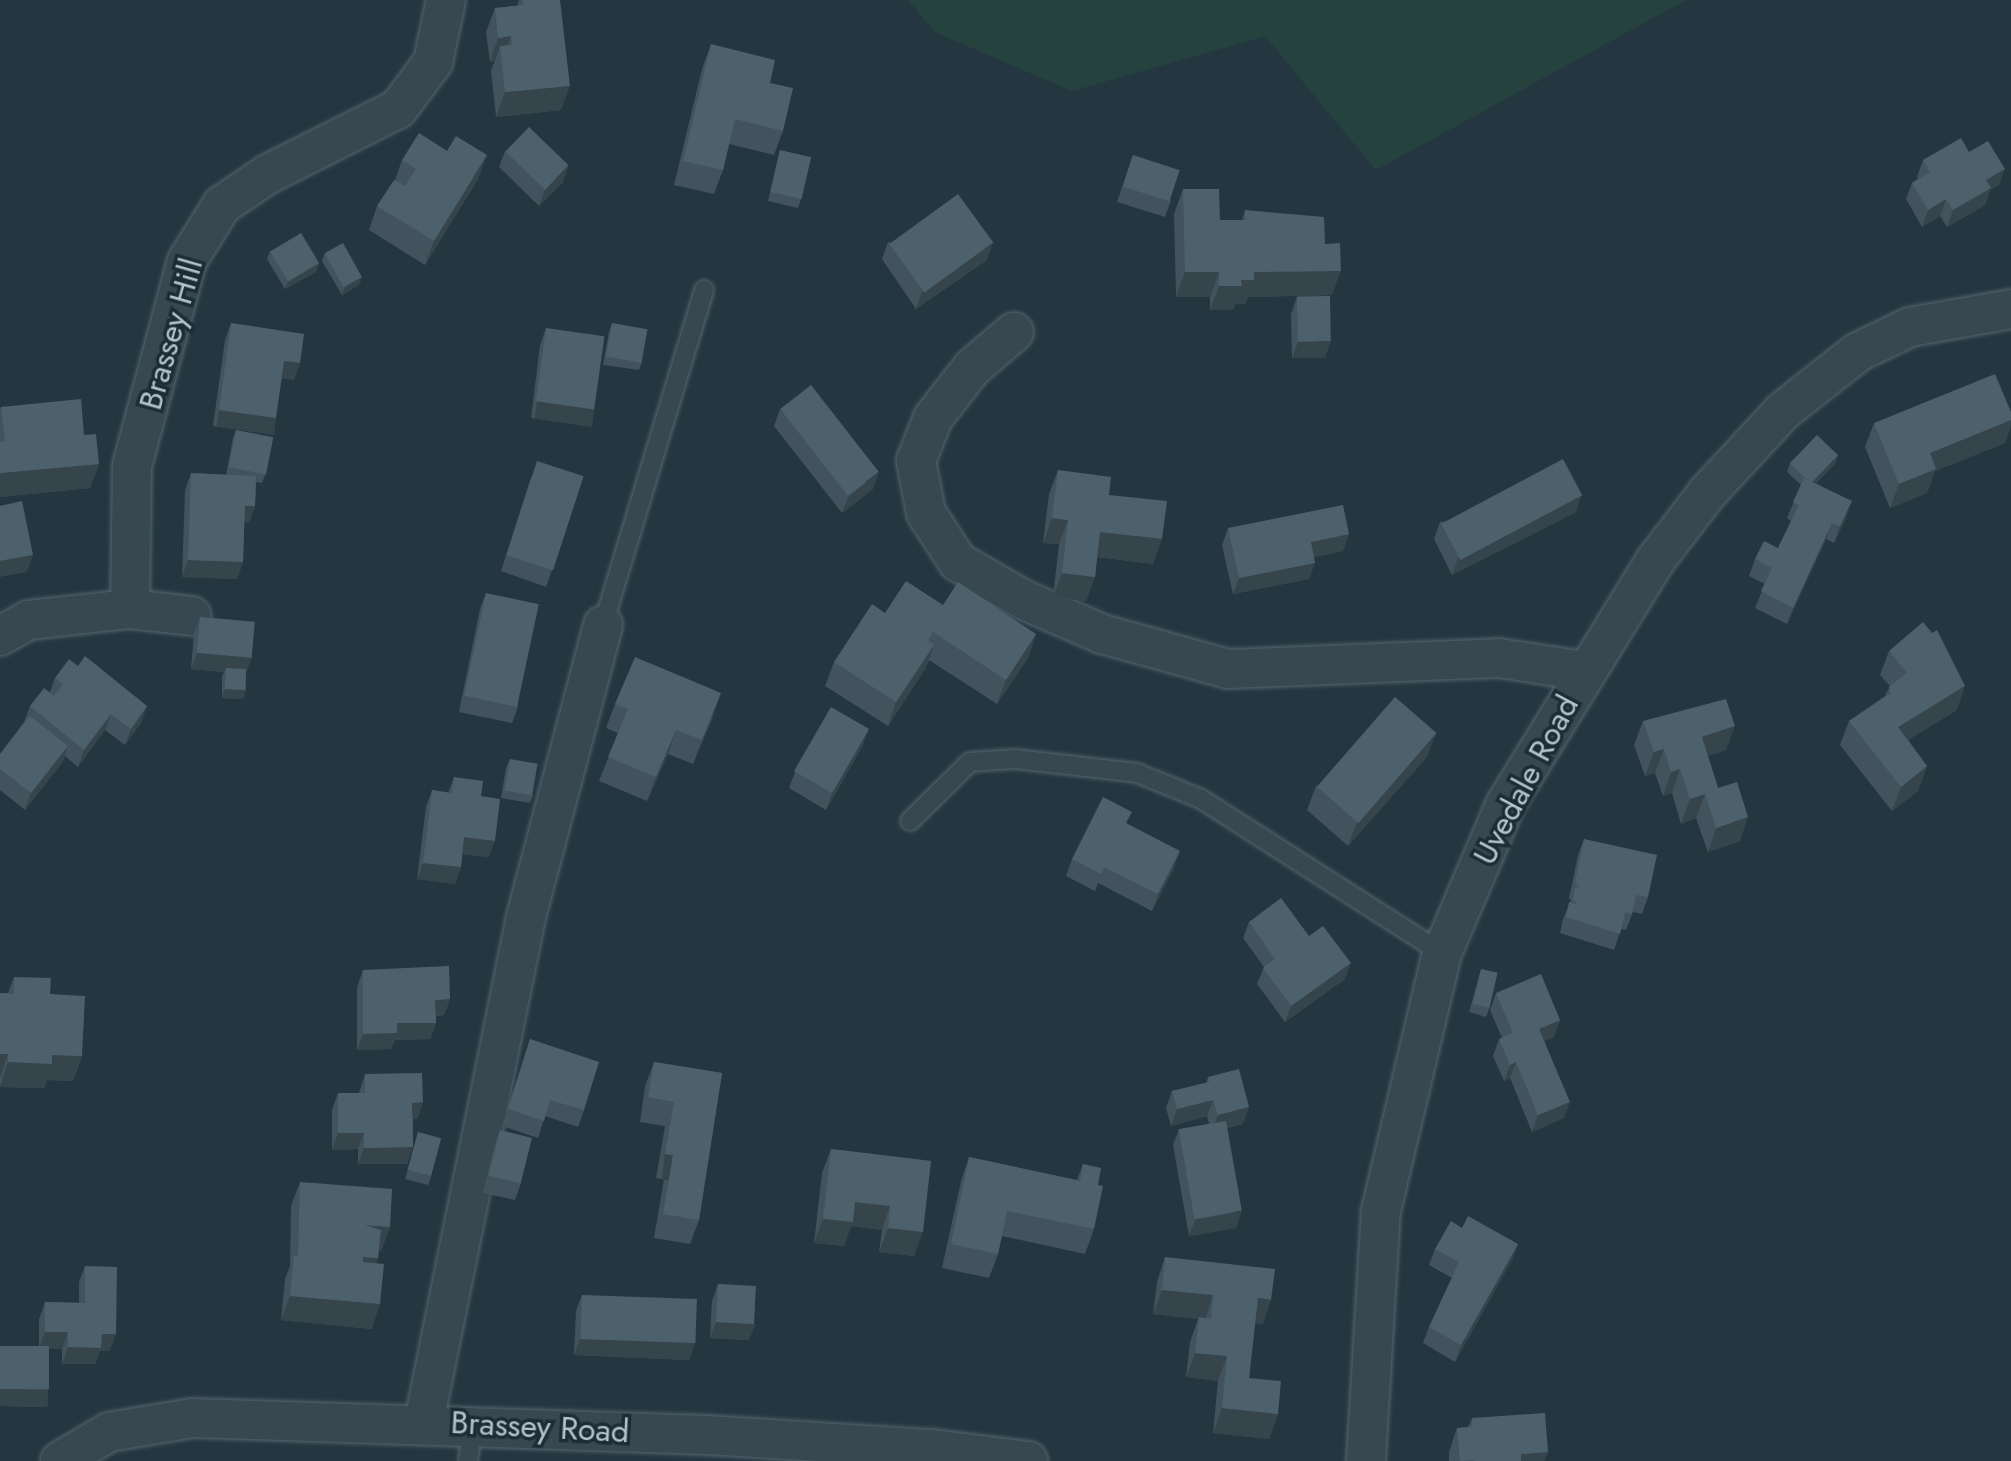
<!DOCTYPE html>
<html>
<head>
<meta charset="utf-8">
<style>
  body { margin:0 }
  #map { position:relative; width:2011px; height:1461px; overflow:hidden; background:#243741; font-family:Jost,sans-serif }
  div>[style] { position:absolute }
  .green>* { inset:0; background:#26423f }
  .roads { filter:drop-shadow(0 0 2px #56656e) drop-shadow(0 0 2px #56656e) }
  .service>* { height:18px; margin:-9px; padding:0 9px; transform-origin:9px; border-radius:9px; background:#384850 }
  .minor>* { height:38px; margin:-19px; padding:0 19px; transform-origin:19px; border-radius:19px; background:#384850 }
  .wall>* { inset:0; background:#42535d }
  .shaded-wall>* { inset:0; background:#36444c; transform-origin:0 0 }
  .building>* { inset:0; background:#4d616c; transform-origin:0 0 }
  span { translate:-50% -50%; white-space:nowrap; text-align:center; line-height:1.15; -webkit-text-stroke:7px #1d2d36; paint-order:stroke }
  .street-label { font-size:32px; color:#b5c2cb }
</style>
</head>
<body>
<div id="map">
  <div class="green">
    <i style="clip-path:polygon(908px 0,1686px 0,1376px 170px,1265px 36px,1072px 91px,935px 32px)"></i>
  </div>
  <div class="roads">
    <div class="service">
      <i style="left:603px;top:625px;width:350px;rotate:-73.2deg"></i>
      <i style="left:910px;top:821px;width:84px;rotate:-44.5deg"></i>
      <i style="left:970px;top:762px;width:45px;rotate:-3.8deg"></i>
      <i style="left:1015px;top:759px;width:123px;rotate:6.5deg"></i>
      <i style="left:1137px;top:773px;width:69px;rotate:22.1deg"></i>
      <i style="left:1201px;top:799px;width:286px;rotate:32.6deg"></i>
      <i style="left:468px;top:1461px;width:37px;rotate:-82deg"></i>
    </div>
    <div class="minor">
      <i style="left:1014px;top:332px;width:55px;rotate:139.4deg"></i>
      <i style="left:972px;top:368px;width:63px;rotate:128deg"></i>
      <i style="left:933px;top:418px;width:46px;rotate:111.6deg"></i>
      <i style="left:916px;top:461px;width:53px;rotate:79.1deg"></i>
      <i style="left:926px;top:513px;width:59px;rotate:56.9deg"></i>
      <i style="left:958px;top:562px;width:76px;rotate:29.9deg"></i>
      <i style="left:1024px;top:600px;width:85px;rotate:23.6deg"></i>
      <i style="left:1102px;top:634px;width:131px;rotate:15.5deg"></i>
      <i style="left:1228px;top:669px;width:271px;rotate:-2.3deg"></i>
      <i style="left:1499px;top:658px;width:86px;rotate:8.7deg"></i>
      <i style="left:130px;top:609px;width:62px;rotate:6.4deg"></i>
      <i style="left:0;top:636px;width:33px;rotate:-29deg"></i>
      <i style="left:29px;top:620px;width:102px;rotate:-6.2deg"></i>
      <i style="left:130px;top:609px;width:143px;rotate:-89.2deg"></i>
      <i style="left:132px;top:466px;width:212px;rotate:-75deg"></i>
      <i style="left:187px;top:261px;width:66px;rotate:-58deg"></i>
      <i style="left:222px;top:205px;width:55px;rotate:-34deg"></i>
      <i style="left:268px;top:174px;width:145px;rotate:-26.6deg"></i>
      <i style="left:398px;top:109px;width:59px;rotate:-53.3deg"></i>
      <i style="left:433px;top:62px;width:63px;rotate:-78.2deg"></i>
      <i style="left:424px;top:1422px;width:515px;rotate:-78.58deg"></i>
      <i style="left:526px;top:917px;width:302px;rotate:-75.2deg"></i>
      <i style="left:60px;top:1461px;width:57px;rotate:-30.6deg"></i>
      <i style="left:109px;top:1432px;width:85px;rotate:-9.5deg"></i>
      <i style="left:193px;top:1418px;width:514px;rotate:1.89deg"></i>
      <i style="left:707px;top:1435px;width:225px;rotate:3.6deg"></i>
      <i style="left:932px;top:1449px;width:97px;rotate:7.1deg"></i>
      <i style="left:1366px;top:1461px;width:250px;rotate:-86.6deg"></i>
      <i style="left:1381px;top:1211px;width:265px;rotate:-76.7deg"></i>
      <i style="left:1442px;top:953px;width:161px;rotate:-66.9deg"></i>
      <i style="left:1505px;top:805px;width:286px;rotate:-58.4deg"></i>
      <i style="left:1655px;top:561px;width:87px;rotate:-52.5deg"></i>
      <i style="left:1708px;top:492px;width:110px;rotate:-47.2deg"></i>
      <i style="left:1783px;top:411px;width:95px;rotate:-38.2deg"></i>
      <i style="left:1858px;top:352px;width:58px;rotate:-25.7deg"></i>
      <i style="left:1910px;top:327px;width:103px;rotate:-10.1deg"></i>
    </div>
  </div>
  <div class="wall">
    <i style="clip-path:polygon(519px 0,560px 0,561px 110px,496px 117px,491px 70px,495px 61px,490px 62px,486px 32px,495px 8px,517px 6px)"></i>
    <i style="clip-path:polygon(711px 44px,770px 83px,783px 131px,774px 155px,729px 144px,723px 170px,714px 194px,674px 185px,702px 69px)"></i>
    <i style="clip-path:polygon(780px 150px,801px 199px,798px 208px,768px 201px)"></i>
    <i style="clip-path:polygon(505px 151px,563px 182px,539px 206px,499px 167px)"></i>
    <i style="clip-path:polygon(1969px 152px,1999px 185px,1990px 190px,1985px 205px,1947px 227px,1940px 216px,1922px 227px,1906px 199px,1912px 183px,1918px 179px,1917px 177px,1923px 160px)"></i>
    <i style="clip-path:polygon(1133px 155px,1171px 200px,1165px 217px,1117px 202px)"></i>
    <i style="clip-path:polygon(402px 160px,478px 179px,425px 265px,369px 230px,377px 206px,395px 180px)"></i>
    <i style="clip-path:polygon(1183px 189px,1220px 220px,1242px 220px,1245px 210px,1325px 244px,1332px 295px,1248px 297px,1245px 304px,1235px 304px,1233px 310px,1210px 310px,1210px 297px,1176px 297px,1174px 214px)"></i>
    <i style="clip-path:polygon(888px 242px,987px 260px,916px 309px,882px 259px)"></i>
    <i style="clip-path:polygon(270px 251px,319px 263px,316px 272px,285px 289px,267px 259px)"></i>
    <i style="clip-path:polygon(325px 253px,362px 277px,359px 285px,342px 295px,322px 261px)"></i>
    <i style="clip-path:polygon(1297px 297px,1325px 358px,1292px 358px,1291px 314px)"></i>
    <i style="clip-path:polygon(231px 323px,294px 380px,282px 378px,270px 434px,213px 426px,225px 340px)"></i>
    <i style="clip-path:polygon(612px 323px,642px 362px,639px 370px,603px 365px,609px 332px)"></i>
    <i style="clip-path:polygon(546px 328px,594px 409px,588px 426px,531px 418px,540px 345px)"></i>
    <i style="clip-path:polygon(1px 407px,84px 435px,99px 464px,90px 488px,0 497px,0 410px)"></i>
    <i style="clip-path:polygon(780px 409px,873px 489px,842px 513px,774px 426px)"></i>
    <i style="clip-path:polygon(2011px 412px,2011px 426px,2005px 443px,1935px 471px,1927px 493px,1890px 508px,1865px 447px,1874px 423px)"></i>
    <i style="clip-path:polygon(236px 430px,265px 475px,262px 483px,256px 482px,255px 506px,249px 523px,244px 522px,243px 562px,237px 579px,182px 577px,185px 490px,191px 473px,226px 475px,233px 438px)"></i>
    <i style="clip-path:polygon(1838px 455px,1835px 464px,1816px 483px,1846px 518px,1834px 543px,1826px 539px,1787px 624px,1755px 608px,1765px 584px,1749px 576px,1755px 559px,1778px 548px,1791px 521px,1787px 518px,1801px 485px,1787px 472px,1790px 463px)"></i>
    <i style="clip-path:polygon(1058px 470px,1109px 495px,1153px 564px,1097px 557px,1095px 577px,1086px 601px,1053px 597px,1059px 544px,1043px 543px,1049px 494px)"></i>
    <i style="clip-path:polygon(531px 477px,552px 570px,546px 587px,501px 571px)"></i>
    <i style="clip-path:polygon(1576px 512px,1452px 575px,1434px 539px,1440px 522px)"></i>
    <i style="clip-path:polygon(1228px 528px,1349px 534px,1343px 551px,1314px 557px,1309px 579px,1233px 594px,1222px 545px)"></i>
    <i style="clip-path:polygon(486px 593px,518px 707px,512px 723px,459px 712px,480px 609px)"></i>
    <i style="clip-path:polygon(943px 605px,1036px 634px,1028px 658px,997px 704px,929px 660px,925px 669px,888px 726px,825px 686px,834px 662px,885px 613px)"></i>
    <i style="clip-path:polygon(200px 617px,246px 672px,246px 690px,243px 699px,222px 698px,222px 677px,224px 672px,191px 669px,194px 633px)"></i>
    <i style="clip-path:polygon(1889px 651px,1957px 710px,1908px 740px,1927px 766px,1918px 791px,1892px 811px,1840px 745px,1849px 721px,1885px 696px,1890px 686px,1880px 675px)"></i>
    <i style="clip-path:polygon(78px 666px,147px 706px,141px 723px,125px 745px,105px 730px,78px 767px,65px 756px,62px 763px,25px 810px,0 790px,0 754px,24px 722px,30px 706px,50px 692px,55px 678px)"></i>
    <i style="clip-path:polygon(615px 704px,713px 717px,693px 764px,668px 754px,647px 801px,599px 781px,618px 733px,606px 728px)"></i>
    <i style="clip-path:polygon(1643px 721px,1726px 750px,1708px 756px,1718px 788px,1740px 841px,1708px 852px,1696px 818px,1681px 824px,1672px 793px,1663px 796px,1655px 773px,1645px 776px,1634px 745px)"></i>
    <i style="clip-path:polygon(863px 745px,826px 810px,789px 788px,795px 772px)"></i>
    <i style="clip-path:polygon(1427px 757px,1348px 846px,1307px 810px,1316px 786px)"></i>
    <i style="clip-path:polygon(510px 759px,533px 795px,530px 803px,501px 798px,506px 768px)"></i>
    <i style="clip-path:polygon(454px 777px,481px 796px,489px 857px,462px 854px,461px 867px,455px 884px,417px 879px,426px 807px,432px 790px,448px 793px)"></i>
    <i style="clip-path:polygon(1127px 824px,1174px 868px,1152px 911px,1098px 883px,1095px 891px,1066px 876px,1072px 859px)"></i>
    <i style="clip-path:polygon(1584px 839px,1648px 897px,1642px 914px,1633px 912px,1626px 930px,1621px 929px,1614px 950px,1560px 933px,1563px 919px,1571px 900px,1569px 898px,1578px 855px)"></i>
    <i style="clip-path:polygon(1249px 922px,1309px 936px,1345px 979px,1285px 1022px,1257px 984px,1264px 967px,1243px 938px)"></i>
    <i style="clip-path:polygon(1481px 969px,1489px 1009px,1486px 1017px,1469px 1012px)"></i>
    <i style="clip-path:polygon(363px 970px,450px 999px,444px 1015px,436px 1016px,436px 1023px,430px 1039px,395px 1040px,391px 1049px,357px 1050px,357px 987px)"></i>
    <i style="clip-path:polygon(14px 977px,50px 994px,82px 1056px,73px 1081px,47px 1080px,44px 1088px,0 1087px,0 993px,8px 993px)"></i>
    <i style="clip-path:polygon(1496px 993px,1560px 1020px,1554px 1037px,1544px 1041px,1564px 1118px,1532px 1132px,1510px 1078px,1504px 1081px,1493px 1056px,1499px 1039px,1502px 1038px,1490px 1010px)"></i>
    <i style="clip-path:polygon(530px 1039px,584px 1110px,578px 1127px,545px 1116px,538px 1138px,502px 1126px)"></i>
    <i style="clip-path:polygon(654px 1062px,722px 1073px,699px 1220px,690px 1244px,654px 1238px,664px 1179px,656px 1178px,665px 1126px,640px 1122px,645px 1086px)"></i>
    <i style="clip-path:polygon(365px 1074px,423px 1102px,417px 1119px,413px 1119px,413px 1147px,407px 1164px,358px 1164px,358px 1149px,332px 1150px,332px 1110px,338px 1093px,359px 1093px)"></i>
    <i style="clip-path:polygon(1208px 1077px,1243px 1124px,1227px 1128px,1236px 1228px,1189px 1236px,1173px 1145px,1179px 1129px,1209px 1124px,1207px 1116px,1171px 1126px,1166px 1108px,1172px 1091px,1206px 1083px)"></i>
    <i style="clip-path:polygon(500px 1130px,521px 1183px,515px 1200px,483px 1193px,494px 1147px)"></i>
    <i style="clip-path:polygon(418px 1132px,431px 1177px,428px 1185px,405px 1179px)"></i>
    <i style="clip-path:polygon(831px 1149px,931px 1161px,914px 1256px,879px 1252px,882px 1230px,851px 1226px,844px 1246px,814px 1243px,822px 1173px)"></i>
    <i style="clip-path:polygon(969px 1157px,1077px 1180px,1083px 1164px,1098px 1185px,1094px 1229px,1085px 1254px,1002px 1236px,998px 1254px,989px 1278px,942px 1268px,961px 1181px)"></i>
    <i style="clip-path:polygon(300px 1182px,390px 1227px,381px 1251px,379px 1251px,376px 1263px,372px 1329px,281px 1320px,285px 1279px,290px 1266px,291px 1206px)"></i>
    <i style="clip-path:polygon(1518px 1244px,1512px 1260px,1455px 1362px,1423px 1343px,1429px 1327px,1452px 1278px,1429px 1265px,1435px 1249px)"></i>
    <i style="clip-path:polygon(1165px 1257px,1263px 1324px,1255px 1323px,1249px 1378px,1278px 1414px,1269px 1439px,1213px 1433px,1218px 1381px,1186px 1377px,1190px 1342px,1198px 1319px,1153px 1314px,1157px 1282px)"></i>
    <i style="clip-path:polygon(85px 1266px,110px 1351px,100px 1351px,95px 1364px,62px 1364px,62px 1349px,49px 1348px,48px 1390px,42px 1407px,0 1406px,0 1346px,39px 1346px,39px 1319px,45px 1302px,79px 1303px,79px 1282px)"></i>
    <i style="clip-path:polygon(718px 1284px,755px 1324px,749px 1340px,710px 1338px,712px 1301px)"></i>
    <i style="clip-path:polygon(582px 1295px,695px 1343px,689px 1360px,574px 1355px,576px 1311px)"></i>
    <i style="clip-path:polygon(1472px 1418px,1548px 1452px,1544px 1461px,1449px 1461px,1449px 1452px,1457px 1428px,1468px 1427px)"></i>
  </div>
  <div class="shaded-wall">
    <i style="clip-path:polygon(511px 36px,503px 60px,500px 46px,495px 61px,490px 62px,498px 38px)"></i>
    <i style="clip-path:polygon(570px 86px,561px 110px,496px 117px,505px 92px)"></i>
    <i style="clip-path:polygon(487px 155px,478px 179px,425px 265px,434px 241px)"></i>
    <i style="clip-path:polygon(569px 165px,563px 182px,539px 206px,545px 190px)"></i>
    <i style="clip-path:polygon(2005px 169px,1999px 185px,1990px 190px,1985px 205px,1947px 227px,1953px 210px,1986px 180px)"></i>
    <i style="clip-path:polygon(1946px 199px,1940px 216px,1922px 227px,1928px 210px)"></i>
    <i style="clip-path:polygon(993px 243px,987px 260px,916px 309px,922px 292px)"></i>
    <i style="clip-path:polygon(319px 263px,316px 272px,285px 289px,288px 281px)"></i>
    <i style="clip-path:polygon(1341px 271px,1332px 295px,1248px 297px,1245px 304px,1235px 304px,1233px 310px,1210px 310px,1219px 286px,1241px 280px,1254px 272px)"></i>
    <i style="clip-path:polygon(1185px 272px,1219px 272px,1210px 297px,1176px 297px)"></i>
    <i style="clip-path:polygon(362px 277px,359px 285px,342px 295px,345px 286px)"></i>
    <i style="clip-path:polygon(1331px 341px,1325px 358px,1292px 358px,1298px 342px)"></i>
    <i style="clip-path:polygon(284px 361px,300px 363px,294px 380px,278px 378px)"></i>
    <i style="left:537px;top:401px;width:58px;height:18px;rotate:8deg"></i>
    <i style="left:219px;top:410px;width:58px;height:17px;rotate:8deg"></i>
    <i style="clip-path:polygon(2011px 420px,2011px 426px,2005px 443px,1935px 471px,1927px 493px,1890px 508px,1899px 484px,1930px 453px)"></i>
    <i style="clip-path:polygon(1838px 455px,1835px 464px,1808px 492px,1811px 484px)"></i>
    <i style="clip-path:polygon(99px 464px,90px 488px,0 497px,0 473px)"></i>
    <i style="clip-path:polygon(879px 472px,873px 489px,842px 513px,848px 497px)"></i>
    <i style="clip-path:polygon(1582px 495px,1576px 512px,1452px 575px,1458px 558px)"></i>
    <i style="clip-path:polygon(1852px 501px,1846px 518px,1834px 543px,1840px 526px)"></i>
    <i style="clip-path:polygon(245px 506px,255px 506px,249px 523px,239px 522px)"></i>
    <i style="clip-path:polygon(1052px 518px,1068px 520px,1059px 544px,1043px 543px)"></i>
    <i style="clip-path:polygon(1832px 523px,1826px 539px,1787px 624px,1793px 608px)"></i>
    <i style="clip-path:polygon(1100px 532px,1162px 539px,1153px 564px,1091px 556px)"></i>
    <i style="clip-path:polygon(1349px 534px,1343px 551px,1305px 559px,1311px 542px)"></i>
    <i style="clip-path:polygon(33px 555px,27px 572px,0 577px,0 561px)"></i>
    <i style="clip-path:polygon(188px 560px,243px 562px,237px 579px,182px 577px)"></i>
    <i style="clip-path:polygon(1315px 563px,1309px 579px,1233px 594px,1239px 578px)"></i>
    <i style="clip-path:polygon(1062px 573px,1095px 577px,1086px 601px,1053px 597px)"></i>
    <i style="clip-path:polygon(1036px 634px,1028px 658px,997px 704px,1006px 680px)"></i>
    <i style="clip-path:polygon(934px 645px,925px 669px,888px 726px,896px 702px)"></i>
    <i style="clip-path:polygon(197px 653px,252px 657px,246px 674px,226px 668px,224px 672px,191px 669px)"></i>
    <i style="clip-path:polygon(1965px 686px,1957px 710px,1890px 751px,1898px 727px)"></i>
    <i style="clip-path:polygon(225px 689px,246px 690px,243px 699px,222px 698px)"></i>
    <i style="clip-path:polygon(721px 693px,713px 717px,693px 764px,702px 740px)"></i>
    <i style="clip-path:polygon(147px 706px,141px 723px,125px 745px,131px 729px)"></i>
    <i style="clip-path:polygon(111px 714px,105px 730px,78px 767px,84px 750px)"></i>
    <i style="clip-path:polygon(1735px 726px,1726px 750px,1693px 761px,1702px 737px)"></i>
    <i style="clip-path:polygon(869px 729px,863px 745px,826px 810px,832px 793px)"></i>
    <i style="clip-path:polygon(676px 730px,668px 754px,647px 801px,656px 777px)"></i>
    <i style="clip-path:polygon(1436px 733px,1427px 757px,1348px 846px,1357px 822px)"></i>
    <i style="clip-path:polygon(68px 746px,62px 763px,25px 810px,31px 793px)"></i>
    <i style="clip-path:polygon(1664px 749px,1655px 773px,1645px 776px,1654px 752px)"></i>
    <i style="clip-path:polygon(1927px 766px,1918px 791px,1892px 811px,1901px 787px)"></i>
    <i style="clip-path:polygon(1680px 769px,1672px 793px,1663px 796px,1671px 772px)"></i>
    <i style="clip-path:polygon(1705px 794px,1696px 818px,1681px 824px,1690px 799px)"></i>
    <i style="clip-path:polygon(1748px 817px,1740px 841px,1708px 852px,1716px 828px)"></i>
    <i style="clip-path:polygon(464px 837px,495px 841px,489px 857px,458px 854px)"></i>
    <i style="clip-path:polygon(1180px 851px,1174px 868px,1152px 911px,1158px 894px)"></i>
    <i style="clip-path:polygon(423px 863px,461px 867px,455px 884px,417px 879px)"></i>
    <i style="clip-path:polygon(1351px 963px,1345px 979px,1285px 1022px,1291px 1006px)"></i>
    <i style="clip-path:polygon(450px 999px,444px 1015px,429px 1016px,435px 1000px)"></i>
    <i style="clip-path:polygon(1560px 1020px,1554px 1037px,1533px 1045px,1539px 1029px)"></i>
    <i style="clip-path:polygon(397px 1023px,436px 1023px,430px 1039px,395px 1040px,391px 1049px,357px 1050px,363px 1034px)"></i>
    <i style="clip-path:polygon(0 1054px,8px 1054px,0 1077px)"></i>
    <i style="clip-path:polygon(52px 1055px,82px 1056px,73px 1081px,47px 1080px,44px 1088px,0 1087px,8px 1062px)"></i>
    <i style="clip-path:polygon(1516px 1062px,1510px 1078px,1504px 1081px,1510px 1065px)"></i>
    <i style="clip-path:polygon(1213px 1100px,1207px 1116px,1171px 1126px,1177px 1109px)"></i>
    <i style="clip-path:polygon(423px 1102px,417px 1119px,406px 1119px,412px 1103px)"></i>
    <i style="clip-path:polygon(1570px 1102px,1564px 1118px,1532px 1132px,1538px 1115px)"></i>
    <i style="clip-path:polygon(1249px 1107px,1243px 1124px,1212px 1131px,1218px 1115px)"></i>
    <i style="clip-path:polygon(338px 1133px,364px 1133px,358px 1149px,332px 1150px)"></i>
    <i style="clip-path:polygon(413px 1147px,407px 1164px,358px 1164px,364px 1148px)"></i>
    <i style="left:665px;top:1154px;width:8px;height:26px;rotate:7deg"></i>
    <i style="clip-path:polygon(855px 1202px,890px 1206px,882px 1230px,851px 1226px,844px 1246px,814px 1243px,823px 1219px)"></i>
    <i style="clip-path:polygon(1242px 1211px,1236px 1228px,1189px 1236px,1195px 1220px)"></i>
    <i style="clip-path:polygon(365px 1225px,390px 1227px,381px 1251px,357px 1249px)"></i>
    <i style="clip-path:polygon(888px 1228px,923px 1232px,914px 1256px,879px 1252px)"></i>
    <i style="clip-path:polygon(1518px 1244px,1512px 1260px,1455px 1362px,1461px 1345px)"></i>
    <i style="clip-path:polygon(363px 1257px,378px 1258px,369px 1283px,354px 1281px)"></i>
    <i style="clip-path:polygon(1162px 1290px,1213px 1295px,1205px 1320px,1153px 1314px)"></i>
    <i style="clip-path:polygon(290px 1296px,380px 1304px,372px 1329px,281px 1320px)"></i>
    <i style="clip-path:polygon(1258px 1298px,1271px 1300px,1263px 1324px,1249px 1323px)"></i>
    <i style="clip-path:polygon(716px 1322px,755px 1324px,749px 1340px,710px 1338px)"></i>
    <i style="clip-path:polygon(45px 1332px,68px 1332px,62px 1349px,39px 1348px)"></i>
    <i style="clip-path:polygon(102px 1334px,116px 1334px,110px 1351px,100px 1351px,95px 1364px,62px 1364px,68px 1347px)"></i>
    <i style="clip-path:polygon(580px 1339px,695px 1343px,689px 1360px,574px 1355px)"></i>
    <i style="clip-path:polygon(1195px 1353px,1227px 1356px,1218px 1381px,1186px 1377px)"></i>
    <i style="left:0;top:1389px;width:48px;height:17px;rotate:1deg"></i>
    <i style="clip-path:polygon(1222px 1408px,1278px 1414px,1269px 1439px,1213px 1433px)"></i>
    <i style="clip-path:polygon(1548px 1452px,1544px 1461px,1518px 1461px,1521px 1454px)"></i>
  </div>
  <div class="building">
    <i style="clip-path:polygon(523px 0,560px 0,570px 86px,505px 92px,500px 46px,512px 45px,511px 36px,498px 38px,495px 8px,523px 5px)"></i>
    <i style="clip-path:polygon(711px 44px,775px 60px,770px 83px,793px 88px,783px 131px,735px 119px,723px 170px,683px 161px)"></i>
    <i style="left:529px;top:127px;width:55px;height:34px;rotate:44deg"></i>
    <i style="clip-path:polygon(419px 133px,447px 151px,456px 136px,487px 155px,434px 241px,377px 206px,394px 180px,405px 186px,416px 169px,402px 160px)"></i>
    <i style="clip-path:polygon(1961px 138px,1969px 152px,1988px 141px,2005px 169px,1986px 180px,1991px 188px,1953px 210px,1946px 199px,1928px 210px,1912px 183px,1930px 172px,1923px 160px)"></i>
    <i style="left:780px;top:150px;width:32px;height:43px;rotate:13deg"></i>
    <i style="left:1133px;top:155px;width:49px;height:33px;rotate:18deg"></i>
    <i style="clip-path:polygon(1183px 189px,1219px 189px,1220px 220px,1245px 220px,1245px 210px,1324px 217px,1325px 244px,1340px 243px,1341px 271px,1254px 272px,1254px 280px,1241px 280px,1242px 286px,1219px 286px,1219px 272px,1185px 272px)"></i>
    <i style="left:958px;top:194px;width:60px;height:85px;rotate:54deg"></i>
    <i style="left:301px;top:233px;width:35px;height:36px;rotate:59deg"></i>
    <i style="left:343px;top:243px;width:39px;height:21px;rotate:61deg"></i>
    <i style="left:1330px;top:296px;width:45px;height:33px;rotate:89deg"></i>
    <i style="clip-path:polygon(231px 323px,304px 334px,300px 363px,284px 361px,276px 418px,219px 410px)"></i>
    <i style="left:612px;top:323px;width:36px;height:34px;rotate:10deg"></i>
    <i style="left:546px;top:328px;width:59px;height:74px;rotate:8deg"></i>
    <i style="clip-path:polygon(1995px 374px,2011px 412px,2011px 420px,1930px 453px,1936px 469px,1899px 484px,1874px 423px)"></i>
    <i style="left:811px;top:385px;width:110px;height:39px;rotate:52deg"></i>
    <i style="clip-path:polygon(81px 399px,84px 435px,96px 434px,99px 464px,0 473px,0 442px,5px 442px,1px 407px)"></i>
    <i style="left:236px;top:430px;width:38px;height:38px;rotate:11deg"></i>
    <i style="clip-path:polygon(1817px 435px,1838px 455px,1812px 482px,1805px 478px,1790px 463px)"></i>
    <i style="left:1563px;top:459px;width:41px;height:138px;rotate:62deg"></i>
    <i style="left:537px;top:461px;width:49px;height:99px;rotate:18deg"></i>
    <i style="clip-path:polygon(1058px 470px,1111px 477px,1109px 495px,1167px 501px,1162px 539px,1100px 532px,1095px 577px,1062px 573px,1068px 520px,1052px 518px)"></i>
    <i style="clip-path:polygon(191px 473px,256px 476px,255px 506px,245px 506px,243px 562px,188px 560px)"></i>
    <i style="clip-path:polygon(1804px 478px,1852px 501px,1840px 526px,1832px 523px,1793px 608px,1761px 591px,1772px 568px,1755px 559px,1764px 541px,1778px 548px,1799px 505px,1793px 502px)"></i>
    <i style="clip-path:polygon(22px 501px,33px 555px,0 561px,0 506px)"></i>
    <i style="clip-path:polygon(1343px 505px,1349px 534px,1311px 542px,1315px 563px,1239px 578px,1228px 528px)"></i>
    <i style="clip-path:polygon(906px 581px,943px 605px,958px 582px,1036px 634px,1006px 680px,933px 632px,928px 640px,934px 645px,896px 702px,834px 662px,872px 604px,885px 613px)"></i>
    <i style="left:486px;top:593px;width:54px;height:105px;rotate:12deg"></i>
    <i style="left:200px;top:617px;width:55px;height:36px;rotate:5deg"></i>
    <i style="clip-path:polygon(1923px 622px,1932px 633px,1937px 630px,1965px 686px,1898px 727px,1927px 766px,1901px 787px,1849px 721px,1891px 693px,1889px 687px,1907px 673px,1889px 651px)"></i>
    <i style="clip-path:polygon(85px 656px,147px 706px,131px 729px,111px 714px,84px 750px,30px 706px,44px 688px,54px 696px,63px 684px,55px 678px,69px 659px,78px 666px)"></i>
    <i style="clip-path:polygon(635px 657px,721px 693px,702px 740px,676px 730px,656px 777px,608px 757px,628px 709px,615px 704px)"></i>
    <i style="left:226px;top:668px;width:20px;height:21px;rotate:3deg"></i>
    <i style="left:1395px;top:697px;width:55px;height:119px;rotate:41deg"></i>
    <i style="clip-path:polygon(1726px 699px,1735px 726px,1702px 737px,1718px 788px,1737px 782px,1748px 817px,1716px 828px,1705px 794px,1690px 799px,1680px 769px,1671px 772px,1664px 749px,1654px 752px,1643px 721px)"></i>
    <i style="left:831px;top:707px;width:44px;height:74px;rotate:30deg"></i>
    <i style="clip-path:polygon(30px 716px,68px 746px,31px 793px,0 769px,0 754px)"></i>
    <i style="left:510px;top:759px;width:28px;height:32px;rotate:10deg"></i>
    <i style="clip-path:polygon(454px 777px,483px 781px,481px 796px,500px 799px,495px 841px,464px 837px,461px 867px,423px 863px,432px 790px,452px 793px)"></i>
    <i style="clip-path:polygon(1103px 797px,1132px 812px,1126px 823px,1180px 851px,1158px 894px,1104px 867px,1101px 874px,1072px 859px)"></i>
    <i style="clip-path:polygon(1584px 839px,1657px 855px,1648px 897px,1636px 895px,1632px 914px,1625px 912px,1620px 934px,1566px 917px,1569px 902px,1577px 904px,1573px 899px,1575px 887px,1580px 888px,1575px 882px)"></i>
    <i style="clip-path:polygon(1281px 898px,1309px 936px,1323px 926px,1351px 963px,1291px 1006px,1263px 968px,1275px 959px,1249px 922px)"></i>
    <i style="clip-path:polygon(449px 966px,450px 999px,435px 1000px,436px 1023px,397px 1023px,397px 1033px,363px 1034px,363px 970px)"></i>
    <i style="left:1481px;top:969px;width:17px;height:36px;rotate:13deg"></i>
    <i style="clip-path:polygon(1541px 974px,1560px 1020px,1539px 1029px,1570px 1102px,1538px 1115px,1516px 1062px,1510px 1065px,1499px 1039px,1513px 1033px,1496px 993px)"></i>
    <i style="clip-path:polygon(14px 977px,51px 978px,50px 994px,85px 996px,82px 1056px,52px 1055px,52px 1064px,8px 1062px,8px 1054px,0 1054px,0 993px,14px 994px)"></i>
    <i style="clip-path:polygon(530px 1039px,599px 1062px,584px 1110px,550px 1100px,544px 1121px,508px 1109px)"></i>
    <i style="clip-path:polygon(654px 1062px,722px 1073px,699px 1220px,663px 1214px,673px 1155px,665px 1154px,674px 1102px,648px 1097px)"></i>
    <i style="clip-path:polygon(1239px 1069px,1249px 1107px,1218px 1115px,1213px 1100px,1177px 1109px,1172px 1091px,1209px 1082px,1208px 1077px)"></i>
    <i style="clip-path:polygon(422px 1073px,423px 1102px,412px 1103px,413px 1147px,364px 1148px,364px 1133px,338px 1133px,338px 1093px,365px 1093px,365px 1074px)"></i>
    <i style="left:1226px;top:1121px;width:91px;height:48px;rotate:80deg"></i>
    <i style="left:500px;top:1130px;width:33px;height:47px;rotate:14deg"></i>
    <i style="left:418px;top:1132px;width:24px;height:39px;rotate:15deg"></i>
    <i style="clip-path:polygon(831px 1149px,931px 1161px,923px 1232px,888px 1228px,890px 1206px,855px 1202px,853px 1222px,823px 1219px)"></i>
    <i style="clip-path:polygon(969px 1157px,1080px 1181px,1083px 1164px,1101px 1168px,1098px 1185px,1103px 1186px,1094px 1229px,1007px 1211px,998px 1254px,951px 1244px)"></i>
    <i style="clip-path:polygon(300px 1182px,392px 1189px,390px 1227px,365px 1225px,381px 1230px,378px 1258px,363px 1257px,363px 1262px,384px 1264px,380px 1304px,290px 1296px,294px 1255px,298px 1256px)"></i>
    <i style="clip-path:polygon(1468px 1216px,1518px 1244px,1461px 1345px,1429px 1327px,1459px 1262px,1435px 1249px,1451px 1221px,1462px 1228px)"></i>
    <i style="clip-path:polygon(1165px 1257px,1275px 1269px,1271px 1300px,1258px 1298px,1249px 1378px,1281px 1381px,1278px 1414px,1222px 1408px,1227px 1356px,1195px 1353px,1199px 1317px,1211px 1319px,1213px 1295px,1162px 1290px)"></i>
    <i style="clip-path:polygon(85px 1266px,117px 1267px,116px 1334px,102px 1334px,101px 1348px,68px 1347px,68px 1332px,45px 1332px,45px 1302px,85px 1303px)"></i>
    <i style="left:718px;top:1284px;width:38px;height:38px;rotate:3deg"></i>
    <i style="left:582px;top:1295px;width:115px;height:44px;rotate:2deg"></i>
    <i style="left:0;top:1346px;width:49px;height:43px"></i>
    <i style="clip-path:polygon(1545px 1413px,1548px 1452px,1521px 1454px,1521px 1461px,1475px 1461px,1474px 1460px,1460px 1461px,1457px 1428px,1472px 1427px,1472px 1418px)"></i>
  </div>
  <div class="street-label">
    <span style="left:171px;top:334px;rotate:-74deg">Brassey Hill</span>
    <span style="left:1526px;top:780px;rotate:-62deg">Uvedale Road</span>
    <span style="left:540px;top:1427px;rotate:3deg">Brassey Road</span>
  </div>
</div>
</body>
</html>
